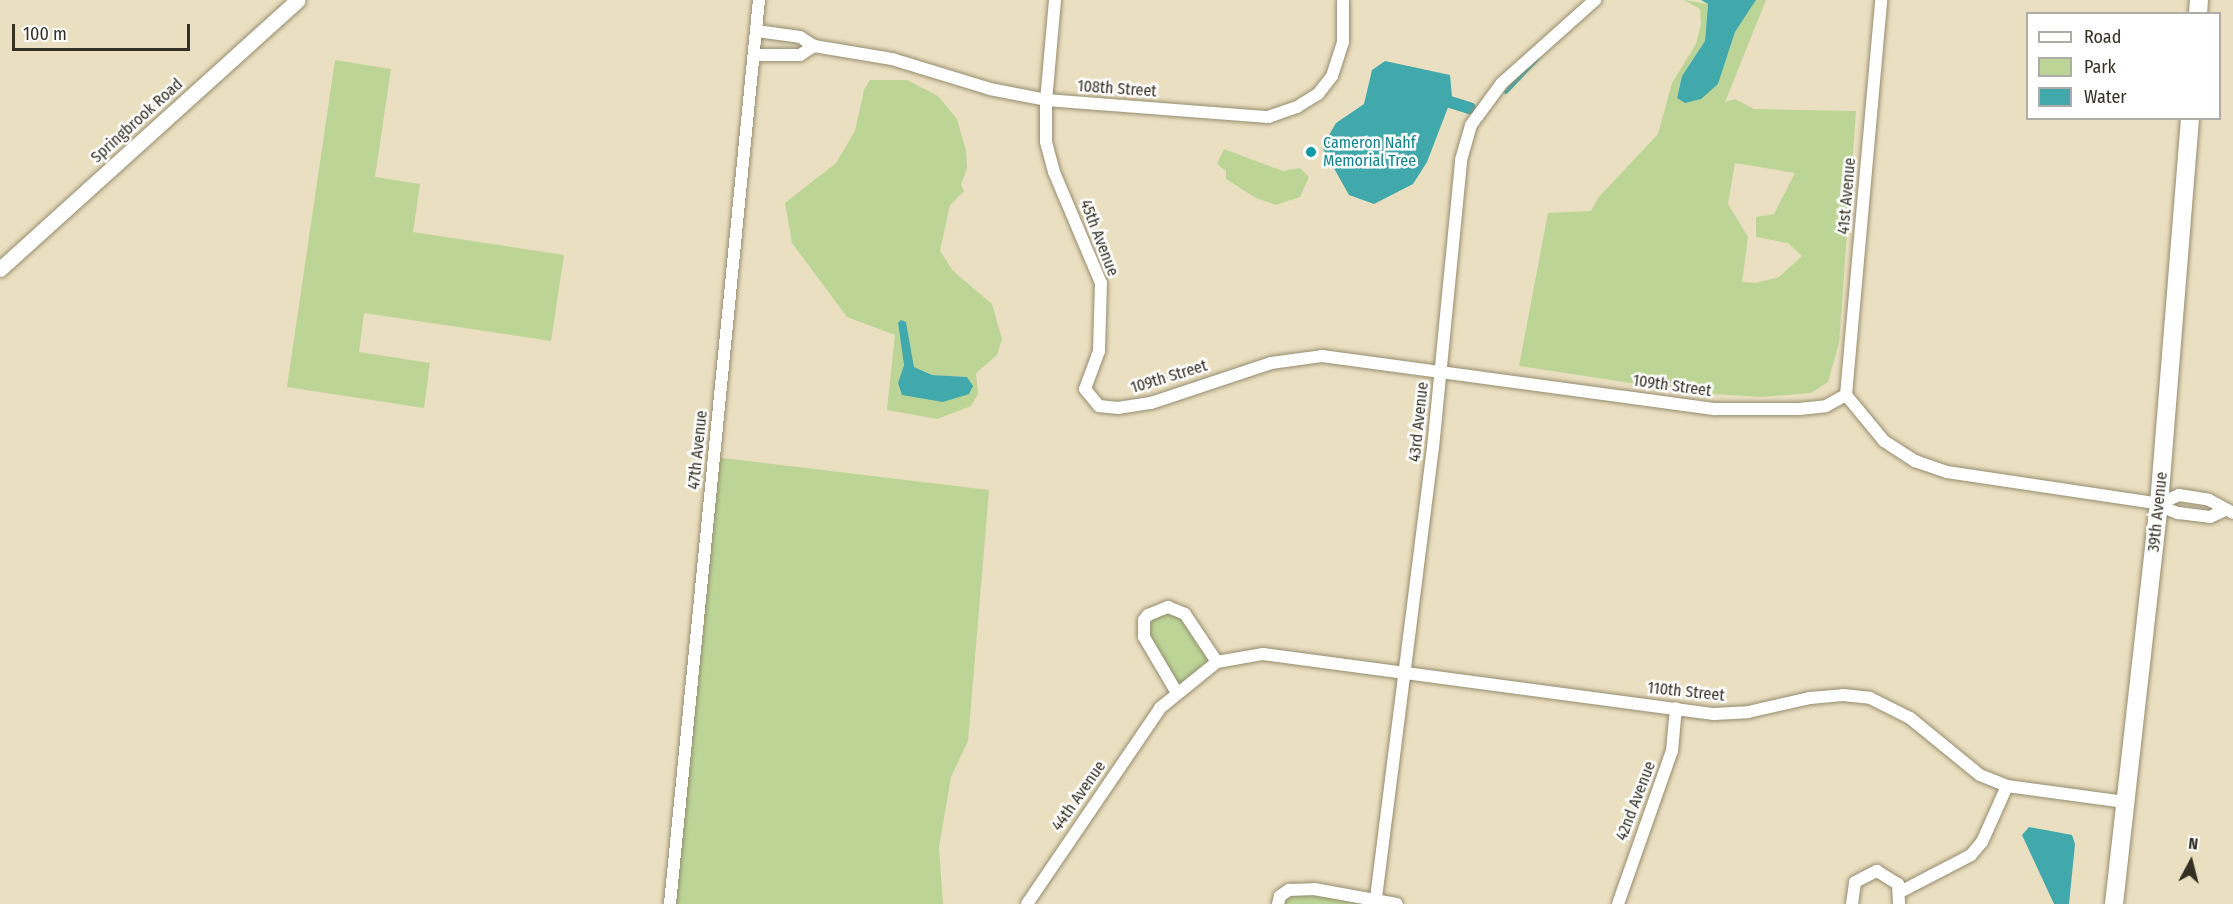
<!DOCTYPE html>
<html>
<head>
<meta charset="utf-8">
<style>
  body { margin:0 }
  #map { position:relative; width:2233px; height:904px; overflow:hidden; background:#eadfc0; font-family:"Fira Sans Condensed",sans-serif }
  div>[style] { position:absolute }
  .green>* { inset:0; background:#bcd597 }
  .water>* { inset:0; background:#41a9ab }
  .stream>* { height:4px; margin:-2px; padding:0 2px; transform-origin:2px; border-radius:2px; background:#41a9ab }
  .canal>* { height:12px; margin:-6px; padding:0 6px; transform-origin:6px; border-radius:6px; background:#41a9ab }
  .roads { filter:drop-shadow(0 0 2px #958b6e) drop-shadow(0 0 2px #958b6e) }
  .minor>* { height:12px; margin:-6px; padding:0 6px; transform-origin:6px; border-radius:6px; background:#fff }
  .tertiary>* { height:15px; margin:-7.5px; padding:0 7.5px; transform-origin:7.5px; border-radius:7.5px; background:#fff }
  .secondary>* { height:18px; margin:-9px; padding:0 9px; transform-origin:9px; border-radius:9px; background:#fff }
  .dots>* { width:16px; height:16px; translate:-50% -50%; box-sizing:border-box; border:3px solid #fff; border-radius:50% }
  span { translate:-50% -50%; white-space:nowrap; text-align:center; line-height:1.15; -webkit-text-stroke:5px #fff; paint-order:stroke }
  .street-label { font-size:16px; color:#343024 }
  .culture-label { font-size:16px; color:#0d838f }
  .left { translate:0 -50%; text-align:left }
  .legend { position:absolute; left:2026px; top:12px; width:195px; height:108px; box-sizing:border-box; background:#fff; border:2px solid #aeaca7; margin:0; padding:8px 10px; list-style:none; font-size:18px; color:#343024 }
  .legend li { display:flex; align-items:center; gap:12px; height:30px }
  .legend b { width:30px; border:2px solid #aeaca7 }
  .north { position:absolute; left:2161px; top:832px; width:60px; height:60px; -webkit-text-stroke:4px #fff; paint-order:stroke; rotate:7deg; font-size:16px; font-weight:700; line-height:24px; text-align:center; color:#343024 }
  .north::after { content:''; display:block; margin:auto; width:21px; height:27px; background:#343024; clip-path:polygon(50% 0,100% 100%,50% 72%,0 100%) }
  .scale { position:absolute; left:12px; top:24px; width:178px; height:27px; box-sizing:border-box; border:3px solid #343024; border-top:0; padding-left:8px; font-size:18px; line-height:21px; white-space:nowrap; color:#343024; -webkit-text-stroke:4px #fff; paint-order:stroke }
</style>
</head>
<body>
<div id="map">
  <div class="green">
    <i style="clip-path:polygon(evenodd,1684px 0,1708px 4px,1705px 41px,1682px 76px,1677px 98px,1685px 103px,1718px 84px,1735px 32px,1756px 0,1766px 0,1725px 102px,1735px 99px,1754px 109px,1856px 111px,1839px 343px,1828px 382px,1811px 393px,1762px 397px,1696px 393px,1519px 366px,1548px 213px,1591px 211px,1598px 198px,1658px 134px,1672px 83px,1696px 44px,1701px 24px,1700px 9px,1684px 0,1735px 163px,1795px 173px,1774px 214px,1756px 217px,1756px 237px,1788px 243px,1802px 256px,1779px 277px,1756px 283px,1742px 282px,1748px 237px,1728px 204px,1735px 163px)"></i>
    <i style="clip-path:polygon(335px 60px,391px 69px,375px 177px,420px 184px,413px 232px,564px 255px,551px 341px,364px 313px,359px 352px,430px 363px,424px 408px,287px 387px)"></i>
    <i style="clip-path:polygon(evenodd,870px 80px,907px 80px,938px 96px,957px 119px,966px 151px,967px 168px,961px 185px,964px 191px,950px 205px,940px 251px,953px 271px,992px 304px,1002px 339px,997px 355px,976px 373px,978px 394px,971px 406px,937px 419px,887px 410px,895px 335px,847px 317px,792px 243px,785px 203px,836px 163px,855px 131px,864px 90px,870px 80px,898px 323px,906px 323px,914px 367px,932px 375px,967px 377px,898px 383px,904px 365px,898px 323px)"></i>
    <i style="clip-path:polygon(1224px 149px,1283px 171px,1300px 168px,1309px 177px,1300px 197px,1276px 205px,1256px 198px,1226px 179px,1226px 171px,1217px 164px)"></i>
    <i style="clip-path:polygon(714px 457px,989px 490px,968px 741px,951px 777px,939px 847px,943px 904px,670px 904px)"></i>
    <i style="clip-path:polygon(1177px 609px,1217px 662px,1177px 693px,1144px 637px,1144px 620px)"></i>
    <i style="clip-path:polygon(1289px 890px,1397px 904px,1278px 904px)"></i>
  </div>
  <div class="water">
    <i style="clip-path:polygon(1701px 0,1756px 0,1735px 32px,1718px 84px,1701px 99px,1685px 103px,1677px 98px,1682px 76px,1705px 41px,1708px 4px)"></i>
    <i style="clip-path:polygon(1385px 61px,1450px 75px,1452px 97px,1427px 162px,1413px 184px,1374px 204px,1349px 195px,1322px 147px,1336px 123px,1364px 104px,1372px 70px)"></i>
    <i style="clip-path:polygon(901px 320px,906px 322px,914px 367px,932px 375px,967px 377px,973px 386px,969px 394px,943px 402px,902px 395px,898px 383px,904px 365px,898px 323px)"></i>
    <i style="clip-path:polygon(2029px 827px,2072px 835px,2075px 844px,2069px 904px,2054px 904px,2022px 835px)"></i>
  </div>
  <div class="stream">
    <i style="left:1506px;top:92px;width:47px;rotate:-46.7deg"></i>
  </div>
  <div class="canal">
    <i style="left:1450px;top:102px;width:21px;rotate:17deg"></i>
  </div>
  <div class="roads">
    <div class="minor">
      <i style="left:1055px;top:0;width:100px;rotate:95.1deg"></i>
      <i style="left:1046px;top:100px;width:42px;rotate:90deg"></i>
      <i style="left:1046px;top:142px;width:31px;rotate:75deg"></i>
      <i style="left:1054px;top:172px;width:121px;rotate:67.1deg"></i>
      <i style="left:1101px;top:283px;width:68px;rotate:91.7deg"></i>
      <i style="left:1099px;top:351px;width:40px;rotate:110.2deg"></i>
      <i style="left:1085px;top:389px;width:22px;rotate:51deg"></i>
      <i style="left:1099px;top:406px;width:19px;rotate:6deg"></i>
      <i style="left:1118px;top:408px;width:33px;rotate:-9deg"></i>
      <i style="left:1151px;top:403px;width:126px;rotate:-18.4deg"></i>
      <i style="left:1271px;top:363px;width:51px;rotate:-7.8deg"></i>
      <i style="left:1322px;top:356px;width:397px;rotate:7.7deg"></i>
      <i style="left:1715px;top:409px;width:84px"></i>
      <i style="left:1799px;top:409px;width:27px;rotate:-6deg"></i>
      <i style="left:1826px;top:406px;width:23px;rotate:-29deg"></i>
      <i style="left:1846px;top:395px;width:60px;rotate:50.4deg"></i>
      <i style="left:1884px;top:441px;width:37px;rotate:33deg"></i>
      <i style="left:1915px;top:461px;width:34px;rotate:19deg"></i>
      <i style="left:1947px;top:472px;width:209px;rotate:8.5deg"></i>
      <i style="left:2154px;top:503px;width:26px;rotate:23deg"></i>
      <i style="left:2178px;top:513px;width:32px;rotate:7deg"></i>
      <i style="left:2210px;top:517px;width:17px;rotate:-25deg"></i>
      <i style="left:757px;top:31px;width:43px;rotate:7.9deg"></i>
      <i style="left:800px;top:37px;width:17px;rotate:33deg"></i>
      <i style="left:814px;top:46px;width:79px;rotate:9.5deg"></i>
      <i style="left:892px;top:59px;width:102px;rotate:17deg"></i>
      <i style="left:990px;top:89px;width:57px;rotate:11.1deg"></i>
      <i style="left:1046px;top:100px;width:223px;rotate:4.4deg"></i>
      <i style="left:1268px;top:117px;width:31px;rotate:-19deg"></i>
      <i style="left:1297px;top:107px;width:25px;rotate:-32deg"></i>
      <i style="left:1318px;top:94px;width:23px;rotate:-52deg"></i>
      <i style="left:1332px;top:76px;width:36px;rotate:-72deg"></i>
      <i style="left:1343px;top:42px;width:42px;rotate:-90deg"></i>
      <i style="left:755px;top:55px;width:45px"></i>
      <i style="left:800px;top:55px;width:17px;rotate:-33deg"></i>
      <i style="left:1846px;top:395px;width:397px;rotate:-84.9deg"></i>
      <i style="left:2159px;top:504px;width:22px;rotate:-24deg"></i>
      <i style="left:2179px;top:495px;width:30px;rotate:9deg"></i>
      <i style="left:2209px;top:500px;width:27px;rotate:28deg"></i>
      <i style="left:1177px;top:693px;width:65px;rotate:-120.5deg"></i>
      <i style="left:1144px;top:637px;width:17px;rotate:-90deg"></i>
      <i style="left:1144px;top:620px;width:6px;rotate:-51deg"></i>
      <i style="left:1148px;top:615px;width:22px;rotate:-22deg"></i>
      <i style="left:1168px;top:607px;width:18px;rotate:22deg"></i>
      <i style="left:1185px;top:614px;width:58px;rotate:56.3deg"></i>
      <i style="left:1900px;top:892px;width:80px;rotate:-27.5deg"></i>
      <i style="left:1971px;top:855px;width:17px;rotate:-50deg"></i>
      <i style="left:1982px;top:842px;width:61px;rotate:-65.9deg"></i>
      <i style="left:1376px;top:898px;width:454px;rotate:-82.8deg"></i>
      <i style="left:1433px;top:448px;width:289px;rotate:-84.4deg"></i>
      <i style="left:1461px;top:160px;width:36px;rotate:-74deg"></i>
      <i style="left:1471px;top:125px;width:52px;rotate:-53.6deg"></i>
      <i style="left:1502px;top:83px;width:125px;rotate:-41.7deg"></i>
      <i style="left:670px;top:904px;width:908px;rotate:-84.38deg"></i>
      <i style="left:1027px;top:904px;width:237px;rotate:-55.8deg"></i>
      <i style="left:1160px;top:708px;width:73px;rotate:-38.9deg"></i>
      <i style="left:1217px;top:662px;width:47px;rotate:-9.9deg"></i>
      <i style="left:1263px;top:654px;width:455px;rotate:7.6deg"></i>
      <i style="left:1714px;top:714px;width:34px;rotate:-3deg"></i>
      <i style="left:1748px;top:712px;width:64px;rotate:-12.7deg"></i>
      <i style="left:1810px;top:698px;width:33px;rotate:-5deg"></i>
      <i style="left:1843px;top:695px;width:27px;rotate:6deg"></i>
      <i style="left:1870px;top:698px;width:45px;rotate:26.6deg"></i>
      <i style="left:1910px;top:718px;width:90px;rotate:39.2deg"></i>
      <i style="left:1980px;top:775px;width:29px;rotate:22deg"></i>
      <i style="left:2007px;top:786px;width:119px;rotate:7.7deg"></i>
      <i style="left:1278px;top:904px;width:8px;rotate:-76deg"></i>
      <i style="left:1280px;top:896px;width:11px;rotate:-34deg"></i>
      <i style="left:1289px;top:890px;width:25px;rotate:-2deg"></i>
      <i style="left:1314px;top:889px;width:84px;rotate:10.2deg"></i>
      <i style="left:1618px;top:904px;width:162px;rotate:-70.6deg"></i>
      <i style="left:1672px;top:751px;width:43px;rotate:-84.7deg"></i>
      <i style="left:1852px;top:904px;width:22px;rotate:-82deg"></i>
      <i style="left:1855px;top:882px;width:25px;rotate:-27deg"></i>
      <i style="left:1877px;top:871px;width:25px;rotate:32deg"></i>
      <i style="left:1898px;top:884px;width:20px;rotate:87deg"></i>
    </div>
    <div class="tertiary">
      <i style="left:0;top:269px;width:401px;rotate:-42.1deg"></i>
    </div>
    <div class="secondary">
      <i style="left:2198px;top:14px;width:14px;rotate:-86deg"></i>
      <i style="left:2114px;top:904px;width:403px;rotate:-83.6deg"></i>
      <i style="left:2159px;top:504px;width:387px;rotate:-85.4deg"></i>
    </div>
  </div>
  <div class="dots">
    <i style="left:1311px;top:152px;background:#0f9aa8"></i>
  </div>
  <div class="street-label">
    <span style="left:1117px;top:89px;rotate:4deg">108th Street</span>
    <span style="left:137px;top:121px;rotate:-42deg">Springbrook Road</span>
    <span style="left:1847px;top:196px;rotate:-85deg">41st Avenue</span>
    <span style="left:1099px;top:238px;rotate:69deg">45th Avenue</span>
    <span style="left:1169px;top:377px;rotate:-17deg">109th Street</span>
    <span style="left:1672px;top:386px;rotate:8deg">109th Street</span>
    <span style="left:1419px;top:422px;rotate:-84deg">43rd Avenue</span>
    <span style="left:698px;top:450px;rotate:-84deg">47th Avenue</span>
    <span style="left:2158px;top:512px;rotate:-84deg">39th Avenue</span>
    <span style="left:1686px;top:692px;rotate:6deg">110th Street</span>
    <span style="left:1079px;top:796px;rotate:-55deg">44th Avenue</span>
    <span style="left:1636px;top:801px;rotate:-69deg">42nd Avenue</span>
  </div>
  <div class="culture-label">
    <span class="left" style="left:1323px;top:152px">Cameron Nahf<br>Memorial Tree</span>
  </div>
  <ul class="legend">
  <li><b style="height:8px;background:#fff"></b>Road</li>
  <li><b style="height:16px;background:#bcd597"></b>Park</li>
  <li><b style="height:16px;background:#41a9ab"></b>Water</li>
  </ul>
  <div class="north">N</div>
  <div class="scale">100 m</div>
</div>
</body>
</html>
